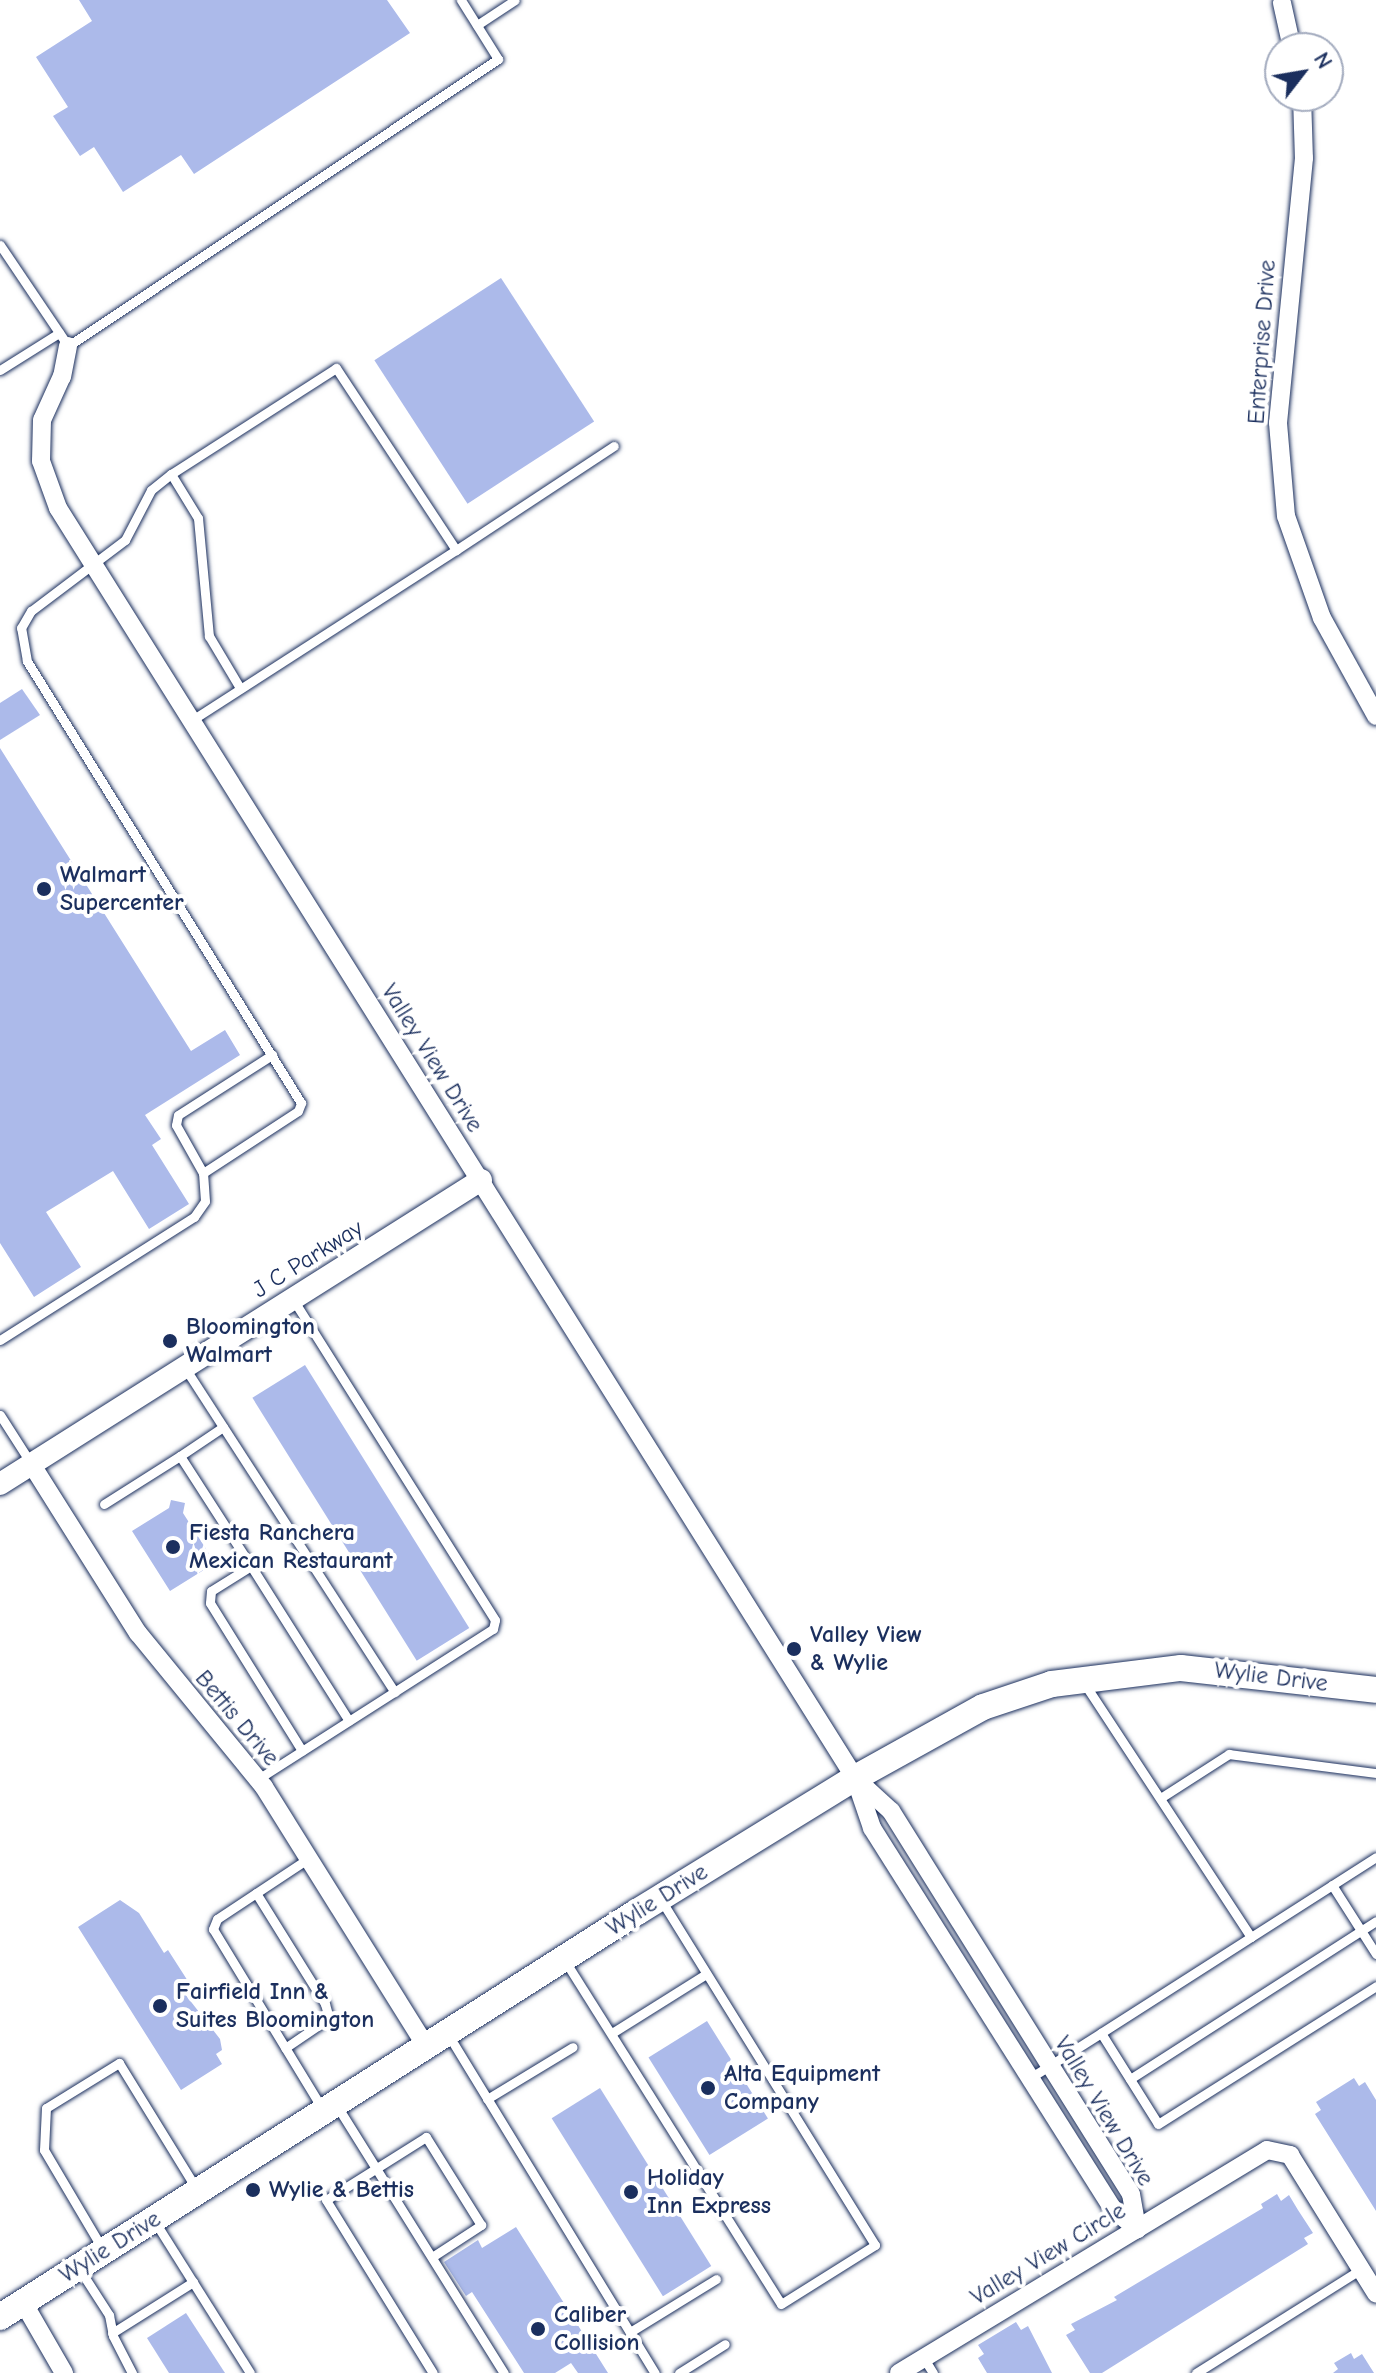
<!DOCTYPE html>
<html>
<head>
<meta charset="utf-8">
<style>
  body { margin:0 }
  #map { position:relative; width:1376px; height:2373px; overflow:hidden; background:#fff; font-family:"Comic Neue",sans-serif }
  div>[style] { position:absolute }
  .building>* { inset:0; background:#acbaea; transform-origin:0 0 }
  .roads { filter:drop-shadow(0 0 2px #1b2f5e) drop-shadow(0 0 2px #1b2f5e) }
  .service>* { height:9px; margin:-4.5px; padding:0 4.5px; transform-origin:4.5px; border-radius:4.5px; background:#fff }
  .minor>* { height:18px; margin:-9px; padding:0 9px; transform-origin:9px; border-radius:9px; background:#fff }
  .tertiary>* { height:22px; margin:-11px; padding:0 11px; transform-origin:11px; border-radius:11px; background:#fff }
  .secondary>* { height:26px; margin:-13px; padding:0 13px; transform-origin:13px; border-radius:13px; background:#fff }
  .dots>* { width:22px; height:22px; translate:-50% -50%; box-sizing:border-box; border:4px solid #fff; border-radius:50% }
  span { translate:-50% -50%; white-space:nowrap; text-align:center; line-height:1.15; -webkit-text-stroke:8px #fff; paint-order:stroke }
  .street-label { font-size:24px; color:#1b2f5e }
  .poi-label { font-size:24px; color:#1b2f5e; font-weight:700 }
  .left { translate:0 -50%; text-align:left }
  .north { position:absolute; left:1264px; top:32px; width:80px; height:80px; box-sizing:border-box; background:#fff; border:2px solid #a4acbf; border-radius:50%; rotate:59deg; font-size:22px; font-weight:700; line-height:32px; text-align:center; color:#1b2f5e }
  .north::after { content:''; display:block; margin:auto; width:28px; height:36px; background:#1b2f5e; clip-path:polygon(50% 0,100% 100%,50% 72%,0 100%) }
</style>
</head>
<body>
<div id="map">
  <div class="building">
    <i style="clip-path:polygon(79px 0,387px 0,410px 33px,194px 174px,181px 155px,123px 192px,94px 147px,80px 156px,53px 116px,68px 107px,36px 57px,92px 21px)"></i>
    <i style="left:501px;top:278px;width:171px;height:151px;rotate:57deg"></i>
    <i style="clip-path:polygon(22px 689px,40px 715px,0 740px,0 703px)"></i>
    <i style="clip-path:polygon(0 748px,191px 1051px,225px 1030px,240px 1055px,145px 1115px,161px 1139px,152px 1145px,189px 1204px,149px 1229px,113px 1171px,46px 1212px,81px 1267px,34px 1297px,0 1243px)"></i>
    <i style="left:305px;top:1365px;width:310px;height:62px;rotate:58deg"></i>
    <i style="clip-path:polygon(171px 1500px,185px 1503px,183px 1513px,215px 1563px,170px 1591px,132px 1531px,169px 1508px)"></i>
    <i style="clip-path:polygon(120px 1900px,139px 1913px,164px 1953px,168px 1950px,193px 1989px,185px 1994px,220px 2039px,222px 2050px,216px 2054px,222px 2064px,181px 2090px,78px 1927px)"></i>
    <i style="left:707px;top:2021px;width:115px;height:69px;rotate:58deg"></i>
    <i style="clip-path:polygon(1354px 2078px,1359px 2086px,1365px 2082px,1376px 2100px,1376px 2211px,1315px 2114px,1321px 2110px,1316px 2102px)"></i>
    <i style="left:600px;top:2088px;width:210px;height:57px;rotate:58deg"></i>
    <i style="clip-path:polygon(1277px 2194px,1281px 2201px,1289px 2195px,1298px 2210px,1313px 2233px,1304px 2238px,1308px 2244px,1102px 2373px,1090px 2373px,1066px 2335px,1075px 2330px,1071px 2324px,1117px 2300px,1114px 2297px,1263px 2208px,1261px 2204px)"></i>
    <i style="clip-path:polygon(516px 2227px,608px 2373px,578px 2373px,571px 2363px,555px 2373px,524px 2373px,472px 2292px,466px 2296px,444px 2262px,478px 2240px,482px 2248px)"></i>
    <i style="clip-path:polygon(186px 2313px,225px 2373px,169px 2373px,147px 2338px)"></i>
    <i style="clip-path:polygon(1016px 2322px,1021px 2330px,1028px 2326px,1052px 2373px,987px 2373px,978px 2358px,984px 2354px,978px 2345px)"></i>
    <i style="clip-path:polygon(1351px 2353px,1354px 2359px,1362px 2354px,1374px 2373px,1333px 2373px,1338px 2369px,1334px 2363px)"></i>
  </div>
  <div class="roads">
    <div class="service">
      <i style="left:477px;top:25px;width:45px;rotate:-33.3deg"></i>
      <i style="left:0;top:245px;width:122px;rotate:56deg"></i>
      <i style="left:68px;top:346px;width:517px;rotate:-33.72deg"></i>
      <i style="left:498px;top:59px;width:70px;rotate:-122.1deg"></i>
      <i style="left:0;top:370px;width:70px;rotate:-32.1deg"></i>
      <i style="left:171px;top:474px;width:196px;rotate:-32.7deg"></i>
      <i style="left:336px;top:368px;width:218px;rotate:56.6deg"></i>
      <i style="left:456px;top:550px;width:189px;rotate:-33.4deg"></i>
      <i style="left:192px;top:720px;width:314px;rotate:-32.8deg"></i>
      <i style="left:203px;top:1173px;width:55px;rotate:-119.4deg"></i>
      <i style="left:176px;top:1125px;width:10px;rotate:-79deg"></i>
      <i style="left:178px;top:1115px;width:112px;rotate:-32.6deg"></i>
      <i style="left:0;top:1340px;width:230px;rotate:-32.4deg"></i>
      <i style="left:194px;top:1217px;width:19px;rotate:-55deg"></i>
      <i style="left:205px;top:1201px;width:28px;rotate:-94deg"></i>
      <i style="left:203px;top:1173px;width:113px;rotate:-33.1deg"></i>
      <i style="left:298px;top:1111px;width:9px;rotate:-69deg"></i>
      <i style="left:301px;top:1103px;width:520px;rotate:-121.8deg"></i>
      <i style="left:27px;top:661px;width:34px;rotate:-100deg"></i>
      <i style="left:21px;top:628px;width:20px;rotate:-60deg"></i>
      <i style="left:31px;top:611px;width:118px;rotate:-37.1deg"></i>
      <i style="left:125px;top:540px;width:56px;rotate:-62.5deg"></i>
      <i style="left:151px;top:490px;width:26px;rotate:-39deg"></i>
      <i style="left:171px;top:474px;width:52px;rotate:58.5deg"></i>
      <i style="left:198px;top:518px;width:119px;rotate:84.7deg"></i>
      <i style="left:209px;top:636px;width:61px;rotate:59.2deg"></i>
      <i style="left:185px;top:1368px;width:386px;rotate:57.1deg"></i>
      <i style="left:0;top:1415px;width:56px;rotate:57.4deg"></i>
      <i style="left:223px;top:1427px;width:52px;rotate:146deg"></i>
      <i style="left:180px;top:1456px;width:131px;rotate:57.2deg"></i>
      <i style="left:251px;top:1566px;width:47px;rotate:148deg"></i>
      <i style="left:211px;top:1591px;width:12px;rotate:95deg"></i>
      <i style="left:210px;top:1603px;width:174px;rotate:58.1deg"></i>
      <i style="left:104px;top:1504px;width:90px;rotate:-32.3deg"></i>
      <i style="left:251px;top:1566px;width:183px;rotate:57.7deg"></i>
      <i style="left:1084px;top:1683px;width:304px;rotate:56.7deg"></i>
      <i style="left:1251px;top:1937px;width:178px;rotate:147.4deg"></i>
      <i style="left:1101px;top:2033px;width:107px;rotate:57.9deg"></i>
      <i style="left:1158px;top:2124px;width:258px;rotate:-32.3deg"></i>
      <i style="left:258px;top:1779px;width:279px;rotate:-32.6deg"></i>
      <i style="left:493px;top:1629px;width:9px;rotate:-77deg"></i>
      <i style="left:495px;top:1620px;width:379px;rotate:-122.2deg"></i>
      <i style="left:1162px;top:1797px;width:80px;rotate:-32.7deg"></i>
      <i style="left:1229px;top:1754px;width:148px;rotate:7.4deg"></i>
      <i style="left:309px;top:1858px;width:110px;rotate:146.5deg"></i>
      <i style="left:217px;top:1919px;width:11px;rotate:112deg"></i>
      <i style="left:213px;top:1929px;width:210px;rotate:58.7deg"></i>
      <i style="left:1332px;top:1885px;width:82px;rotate:57.5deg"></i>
      <i style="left:256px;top:1893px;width:131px;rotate:58.1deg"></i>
      <i style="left:325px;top:2004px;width:15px;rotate:74deg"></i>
      <i style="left:329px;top:2018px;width:53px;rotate:145.7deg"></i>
      <i style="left:1251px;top:1937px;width:148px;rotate:-32.6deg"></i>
      <i style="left:565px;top:1961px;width:405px;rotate:57.8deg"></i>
      <i style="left:781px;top:2304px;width:111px;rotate:-32.1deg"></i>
      <i style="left:875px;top:2245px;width:405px;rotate:-121.8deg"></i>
      <i style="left:612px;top:2033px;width:111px;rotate:-32.1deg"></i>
      <i style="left:449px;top:2036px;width:395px;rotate:58.6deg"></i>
      <i style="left:1030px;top:2078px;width:84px;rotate:-32.4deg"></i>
      <i style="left:1130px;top:2079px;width:292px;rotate:-32.7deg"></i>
      <i style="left:487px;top:2099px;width:100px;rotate:-31.2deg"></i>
      <i style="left:337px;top:2106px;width:315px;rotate:58deg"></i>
      <i style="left:155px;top:2222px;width:178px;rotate:57.8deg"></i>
      <i style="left:102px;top:2248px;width:114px;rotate:-120.6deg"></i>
      <i style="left:44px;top:2150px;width:42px;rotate:-87.3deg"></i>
      <i style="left:46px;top:2108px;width:86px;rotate:-31.7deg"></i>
      <i style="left:119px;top:2063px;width:147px;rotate:58.4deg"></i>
      <i style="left:432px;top:2257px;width:59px;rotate:-33.1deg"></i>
      <i style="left:481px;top:2225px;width:104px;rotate:-122deg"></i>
      <i style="left:426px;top:2137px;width:118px;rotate:147.8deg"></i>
      <i style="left:326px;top:2200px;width:203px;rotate:58.3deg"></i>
      <i style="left:80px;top:2270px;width:54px;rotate:57.2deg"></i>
      <i style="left:109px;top:2315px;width:21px;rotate:79deg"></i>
      <i style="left:113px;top:2336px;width:42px;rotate:62.8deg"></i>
      <i style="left:630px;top:2332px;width:101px;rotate:-31.6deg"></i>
      <i style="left:112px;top:2333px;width:96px;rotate:-32.2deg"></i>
      <i style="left:923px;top:2357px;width:19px;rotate:58deg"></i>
      <i style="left:679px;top:2373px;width:54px;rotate:-32.2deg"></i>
      <i style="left:1196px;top:2373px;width:195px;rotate:-32.2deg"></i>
    </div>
    <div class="minor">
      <i style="left:1282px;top:3px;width:46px;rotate:77.5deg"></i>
      <i style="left:1302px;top:96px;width:62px;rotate:88.2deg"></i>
      <i style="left:1304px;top:158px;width:266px;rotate:95.6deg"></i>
      <i style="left:1278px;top:423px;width:93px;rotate:85.1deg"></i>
      <i style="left:1286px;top:516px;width:108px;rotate:70.6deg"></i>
      <i style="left:1322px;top:618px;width:112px;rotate:61.1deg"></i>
      <i style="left:68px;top:346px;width:31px;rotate:101deg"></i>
      <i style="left:62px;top:376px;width:48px;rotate:114.4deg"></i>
      <i style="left:42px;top:420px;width:41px;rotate:91.4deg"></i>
      <i style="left:41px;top:461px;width:50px;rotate:70.1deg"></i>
      <i style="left:58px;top:508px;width:1499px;rotate:57.89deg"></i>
      <i style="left:855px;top:1778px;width:53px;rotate:71.2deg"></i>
      <i style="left:872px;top:1828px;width:449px;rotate:57.7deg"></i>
      <i style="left:1112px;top:2208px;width:33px;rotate:40deg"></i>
      <i style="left:32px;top:1465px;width:199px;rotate:57.8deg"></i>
      <i style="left:138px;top:1633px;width:199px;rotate:50.7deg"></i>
      <i style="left:264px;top:1787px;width:305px;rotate:58deg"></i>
      <i style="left:857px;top:1780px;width:46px;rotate:42.4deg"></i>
      <i style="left:891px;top:1811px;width:300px;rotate:58deg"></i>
      <i style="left:1050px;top:2065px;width:152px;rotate:57.9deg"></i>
      <i style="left:1131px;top:2194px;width:36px;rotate:80deg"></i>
      <i style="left:23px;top:2302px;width:82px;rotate:60deg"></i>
      <i style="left:899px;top:2373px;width:430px;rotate:-31.2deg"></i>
      <i style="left:1267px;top:2150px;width:24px;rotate:12deg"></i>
      <i style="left:1290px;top:2155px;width:163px;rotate:58.1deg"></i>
    </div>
    <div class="tertiary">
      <i style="left:0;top:1484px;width:569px;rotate:-32.29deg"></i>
    </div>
    <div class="secondary">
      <i style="left:0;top:2317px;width:755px;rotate:-32.45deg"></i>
      <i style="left:637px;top:1912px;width:256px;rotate:-31.6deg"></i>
      <i style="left:855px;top:1778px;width:146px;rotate:-29deg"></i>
      <i style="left:983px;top:1707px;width:73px;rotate:-18.4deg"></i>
      <i style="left:1052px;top:1684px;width:130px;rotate:-7.1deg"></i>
      <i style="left:1181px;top:1668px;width:196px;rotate:6.4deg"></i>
    </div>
  </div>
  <div class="dots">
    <i style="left:44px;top:889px;background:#1b2f5e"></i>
    <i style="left:170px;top:1341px;background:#1b2f5e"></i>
    <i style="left:173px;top:1547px;background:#1b2f5e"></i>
    <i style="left:794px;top:1649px;background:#1b2f5e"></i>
    <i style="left:160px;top:2006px;background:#1b2f5e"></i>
    <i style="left:708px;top:2088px;background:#1b2f5e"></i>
    <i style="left:253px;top:2190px;background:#1b2f5e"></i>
    <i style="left:631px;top:2192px;background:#1b2f5e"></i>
    <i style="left:538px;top:2329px;background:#1b2f5e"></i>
  </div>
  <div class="street-label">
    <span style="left:1262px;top:342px;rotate:-86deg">Enterprise Drive</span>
    <span style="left:432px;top:1058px;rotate:58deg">Valley View Drive</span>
    <span style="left:308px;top:1259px;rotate:-32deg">J C Parkway</span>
    <span style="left:1271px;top:1677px;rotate:7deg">Wylie Drive</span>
    <span style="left:237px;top:1718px;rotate:50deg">Bettis Drive</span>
    <span style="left:657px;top:1900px;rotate:-32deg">Wylie Drive</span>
    <span style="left:1104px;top:2111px;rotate:59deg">Valley View Drive</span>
    <span style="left:110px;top:2247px;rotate:-32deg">Wylie Drive</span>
    <span style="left:1048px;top:2254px;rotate:-31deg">Valley View Circle</span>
  </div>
  <div class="poi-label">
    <span class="left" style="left:60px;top:889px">Walmart<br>Supercenter</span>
    <span class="left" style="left:186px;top:1341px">Bloomington<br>Walmart</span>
    <span class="left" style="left:189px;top:1547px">Fiesta Ranchera<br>Mexican Restaurant</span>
    <span class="left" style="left:810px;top:1649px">Valley View<br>&amp; Wylie</span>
    <span class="left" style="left:176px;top:2006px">Fairfield Inn &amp;<br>Suites Bloomington</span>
    <span class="left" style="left:724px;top:2088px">Alta Equipment<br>Company</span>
    <span class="left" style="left:647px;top:2192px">Holiday<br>Inn Express</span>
    <span class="left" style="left:269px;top:2190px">Wylie &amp; Bettis</span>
    <span class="left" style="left:554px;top:2329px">Caliber<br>Collision</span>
  </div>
  <div class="north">N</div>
</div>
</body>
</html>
